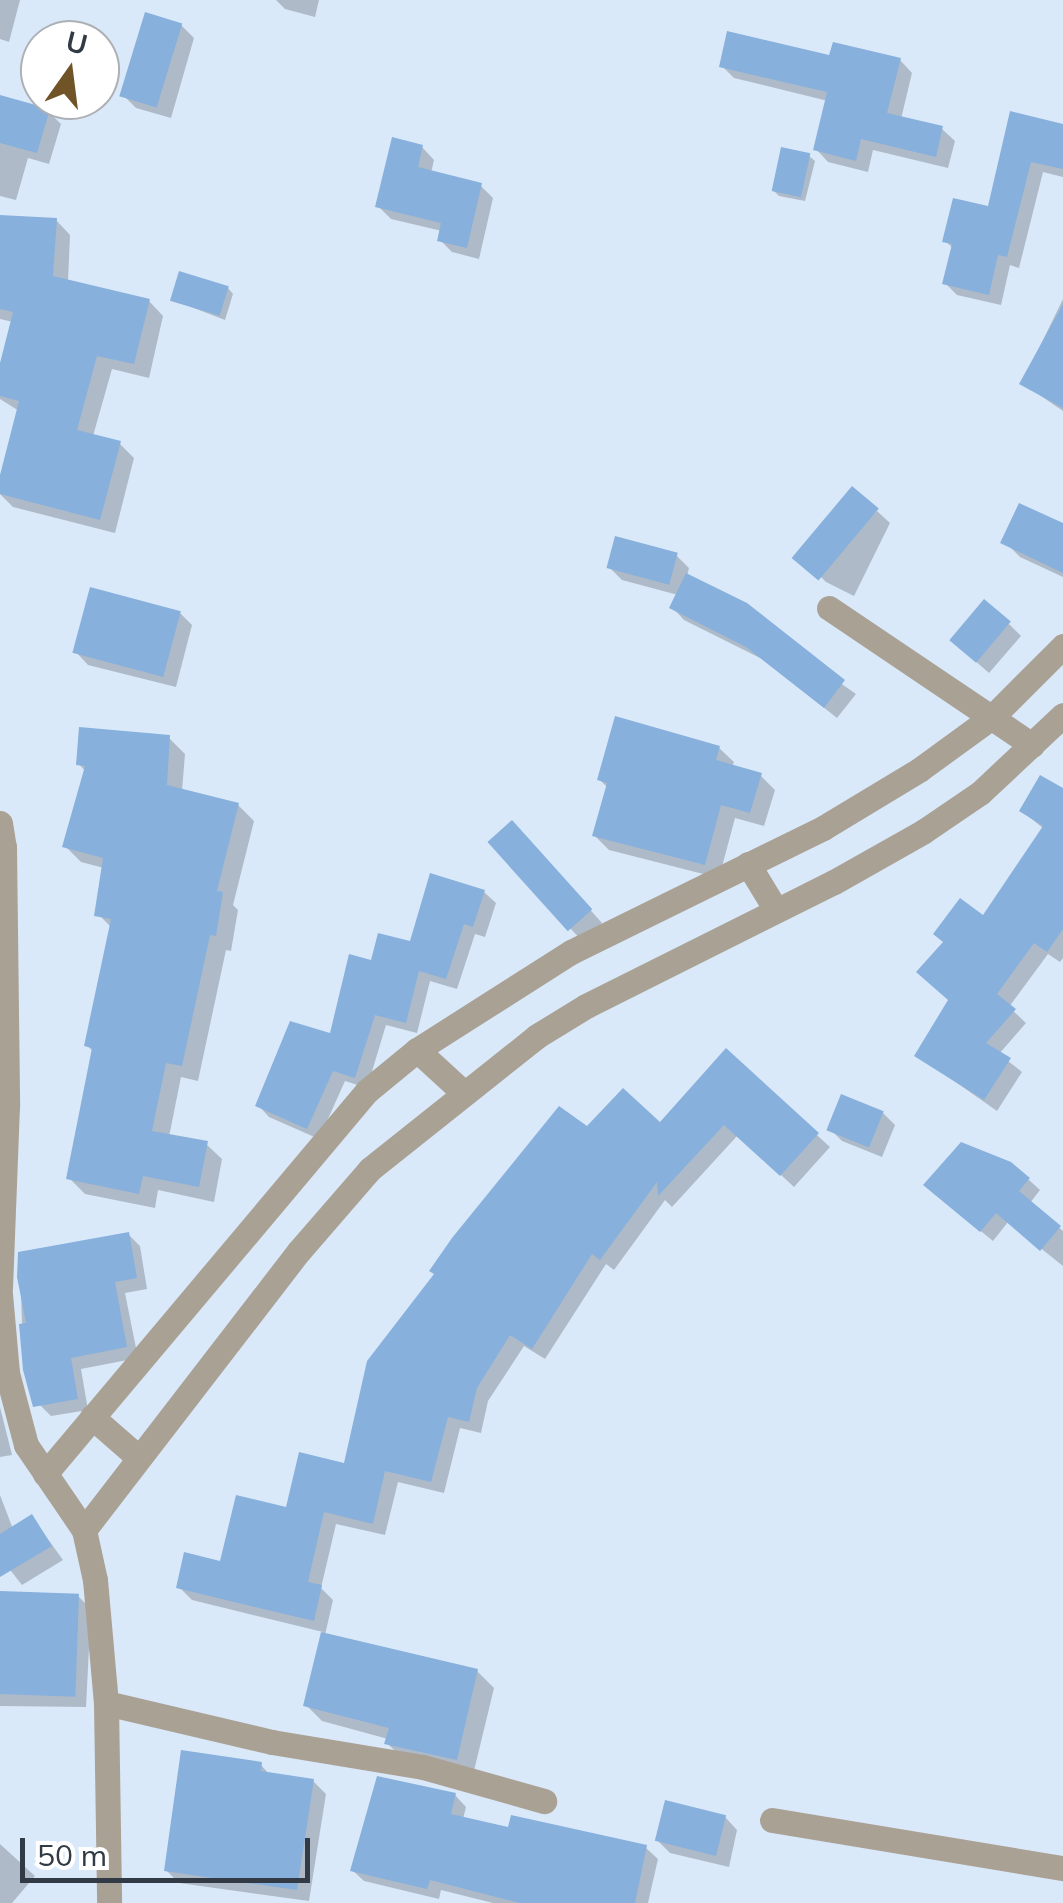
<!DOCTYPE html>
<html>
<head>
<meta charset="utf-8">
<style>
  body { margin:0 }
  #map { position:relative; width:1063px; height:1903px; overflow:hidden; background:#dae9fa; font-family:Mulish,sans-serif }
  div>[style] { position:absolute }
  .shadow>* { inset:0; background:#0003 }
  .building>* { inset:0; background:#87b0dc; transform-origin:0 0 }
  .minor>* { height:25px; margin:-12.5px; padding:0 12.5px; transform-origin:12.5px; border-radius:12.5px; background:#aaa195 }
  span { translate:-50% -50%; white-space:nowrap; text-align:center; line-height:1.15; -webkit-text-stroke:10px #fff; paint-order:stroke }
  .north { position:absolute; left:20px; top:20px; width:100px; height:100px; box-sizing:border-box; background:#fff; border:2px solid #adb0b5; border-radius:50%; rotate:14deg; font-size:28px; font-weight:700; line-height:40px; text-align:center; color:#313a45 }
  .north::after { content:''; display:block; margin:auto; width:35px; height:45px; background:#705427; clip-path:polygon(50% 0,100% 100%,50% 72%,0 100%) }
  .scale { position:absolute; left:20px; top:1838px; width:290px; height:45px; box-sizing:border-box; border:5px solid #313a45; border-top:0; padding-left:12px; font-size:30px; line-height:35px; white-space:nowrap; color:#313a45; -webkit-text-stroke:8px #fff; paint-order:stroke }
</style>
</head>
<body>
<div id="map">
  <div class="shadow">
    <i style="clip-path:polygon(0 0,20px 0,9px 42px,0 39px)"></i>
    <i style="clip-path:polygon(276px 0,319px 0,315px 17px,285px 9px)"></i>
    <i style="clip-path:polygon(181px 25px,194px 38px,171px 118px,136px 108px,124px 96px)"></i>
    <i style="clip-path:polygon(831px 58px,900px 60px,912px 73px,901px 119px,942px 129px,955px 141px,948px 168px,873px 150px,868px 172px,828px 162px,816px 149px,828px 101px,734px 78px,722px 66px)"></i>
    <i style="clip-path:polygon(0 98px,48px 111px,61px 124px,49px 164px,28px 158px,16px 200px,0 196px)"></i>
    <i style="clip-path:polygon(1012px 114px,1063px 127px,1063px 177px,1043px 172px,1019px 268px,1010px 265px,1001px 305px,957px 295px,945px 283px,954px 249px,945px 241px,990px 209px)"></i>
    <i style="clip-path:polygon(422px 147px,434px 160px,431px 173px,481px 186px,493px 198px,479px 259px,452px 252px,440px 240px,442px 231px,391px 219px,378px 206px)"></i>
    <i style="clip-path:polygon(809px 156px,815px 161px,805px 201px,779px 196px,773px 190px)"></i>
    <i style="clip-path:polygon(0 217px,56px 220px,70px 235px,68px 282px,149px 301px,163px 316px,149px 378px,112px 369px,93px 436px,119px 443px,134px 458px,115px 533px,13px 507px,0 494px,19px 411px,0 399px,0 372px,13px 322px,0 319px)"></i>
    <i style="clip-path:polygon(228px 288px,233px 294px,225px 320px,173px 300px)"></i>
    <i style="clip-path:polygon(1063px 299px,1063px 411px,1022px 383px)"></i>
    <i style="clip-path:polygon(877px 511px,890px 523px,854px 596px,826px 582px,814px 570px)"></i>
    <i style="clip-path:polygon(1063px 526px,1063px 577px,1020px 557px,1008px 545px)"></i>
    <i style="clip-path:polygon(677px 556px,689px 568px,687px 576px,856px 694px,837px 718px,762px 659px,684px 620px,672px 607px,678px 595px,622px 580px,609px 567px)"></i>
    <i style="clip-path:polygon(180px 613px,192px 625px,176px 687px,88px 665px,76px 652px)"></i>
    <i style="clip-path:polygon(1009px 624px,1021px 636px,989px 673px,965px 652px)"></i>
    <i style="clip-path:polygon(169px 738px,185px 754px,182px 791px,238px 805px,254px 821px,233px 905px,238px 910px,231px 951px,226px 950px,198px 1081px,181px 1077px,169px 1137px,206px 1144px,222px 1159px,214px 1202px,158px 1190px,155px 1208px,85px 1194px,69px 1178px,94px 1052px,86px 1045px,113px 929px,97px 913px,104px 868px,81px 862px,65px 846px,86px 772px,79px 764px)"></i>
    <i style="clip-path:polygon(719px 748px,734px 762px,732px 767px,760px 775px,775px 790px,764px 826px,735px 818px,719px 878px,609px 850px,595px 836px,608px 788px,599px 779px)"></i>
    <i style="clip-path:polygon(1063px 789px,1063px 958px,1060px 962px,1048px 954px,1009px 1007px,1026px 1023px,999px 1054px,1022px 1072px,997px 1111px,917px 1055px,951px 1001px,984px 918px,1044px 829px,1022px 811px)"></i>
    <i style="clip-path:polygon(524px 836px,602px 923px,582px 941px,491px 842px)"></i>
    <i style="clip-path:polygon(484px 892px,496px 903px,485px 937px,475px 934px,457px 989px,430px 981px,417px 1033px,386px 1025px,367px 1088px,345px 1081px,319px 1139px,269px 1117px,258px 1105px,331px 1036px,373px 963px,411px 944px)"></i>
    <i style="clip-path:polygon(726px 1052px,830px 1147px,794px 1187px,738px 1135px,672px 1207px,665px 1200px,614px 1270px,606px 1264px,545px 1359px,524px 1346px,488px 1401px,481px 1433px,460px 1428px,444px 1493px,398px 1482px,385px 1535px,336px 1524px,321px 1588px,333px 1600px,325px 1635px,477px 1671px,494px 1688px,473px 1775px,404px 1760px,387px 1743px,388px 1739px,322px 1721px,306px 1705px,323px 1632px,192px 1600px,179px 1587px,222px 1564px,345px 1466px,587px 1129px,660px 1125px)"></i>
    <i style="clip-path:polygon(883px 1113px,895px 1125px,882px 1157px,842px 1141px,830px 1129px)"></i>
    <i style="clip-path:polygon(1029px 1180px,1040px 1190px,1030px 1203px,1063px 1231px,1063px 1266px,1008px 1222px,993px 1241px,938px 1196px)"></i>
    <i style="clip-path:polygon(128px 1234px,140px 1246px,147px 1289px,125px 1293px,138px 1358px,81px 1369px,88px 1410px,51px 1416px,40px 1405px,22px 1327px,20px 1254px)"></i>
    <i style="clip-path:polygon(0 1407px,12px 1455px,0 1457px)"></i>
    <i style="clip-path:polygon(0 1495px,13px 1529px,32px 1517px,63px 1560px,22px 1585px,0 1557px)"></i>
    <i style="clip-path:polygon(0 1594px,78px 1596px,91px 1609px,86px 1707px,0 1706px)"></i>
    <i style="clip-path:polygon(261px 1765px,270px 1775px,313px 1781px,326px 1794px,309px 1901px,179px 1883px,166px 1870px)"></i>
    <i style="clip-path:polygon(455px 1795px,466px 1807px,463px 1819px,510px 1830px,646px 1848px,658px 1859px,648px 1903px,493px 1903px,441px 1890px,439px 1899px,364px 1881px,352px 1870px)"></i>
    <i style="clip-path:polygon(725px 1817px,737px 1830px,729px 1867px,670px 1853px,657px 1840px)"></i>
    <i style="clip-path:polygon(0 1844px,35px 1876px,12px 1903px,0 1903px)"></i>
  </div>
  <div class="building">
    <i style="left:145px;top:12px;width:39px;height:88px;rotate:17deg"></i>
    <i style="clip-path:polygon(727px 31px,829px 55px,833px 42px,901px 58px,887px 113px,943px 126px,936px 157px,861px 139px,856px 161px,813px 150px,827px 92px,719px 67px)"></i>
    <i style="clip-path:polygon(0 95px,50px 109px,37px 153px,0 143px)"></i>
    <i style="clip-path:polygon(1010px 111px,1063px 124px,1063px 169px,1031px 162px,1007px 257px,998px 255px,989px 295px,942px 284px,952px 244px,942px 242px,953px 198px,988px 206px)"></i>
    <i style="clip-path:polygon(392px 137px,423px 145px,418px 167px,482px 183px,467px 248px,437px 241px,441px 223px,375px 207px)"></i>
    <i style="left:781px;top:147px;width:30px;height:45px;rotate:12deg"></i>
    <i style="clip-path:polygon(0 215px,57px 218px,53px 276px,150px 299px,134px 364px,97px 356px,77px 430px,121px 441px,100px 520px,0 494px,0 475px,19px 401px,0 396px,0 363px,13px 312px,0 309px)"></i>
    <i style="left:179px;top:271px;width:52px;height:31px;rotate:17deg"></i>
    <i style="clip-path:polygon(1063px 304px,1063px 408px,1019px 384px)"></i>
    <i style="left:852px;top:486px;width:35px;height:94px;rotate:40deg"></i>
    <i style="clip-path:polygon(1019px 503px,1063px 523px,1063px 573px,1000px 543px)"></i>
    <i style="left:615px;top:536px;width:65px;height:33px;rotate:15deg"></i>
    <i style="clip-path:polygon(686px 573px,747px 603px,845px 680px,824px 708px,746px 647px,669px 608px)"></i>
    <i style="left:90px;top:587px;width:94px;height:68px;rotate:15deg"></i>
    <i style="left:984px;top:599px;width:35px;height:54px;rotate:40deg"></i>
    <i style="clip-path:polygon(615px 716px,720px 746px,716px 760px,762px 773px,750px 813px,721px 805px,705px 865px,592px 836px,607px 783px,597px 780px)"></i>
    <i style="clip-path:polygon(79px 727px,170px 735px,167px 785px,239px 803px,217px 891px,223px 892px,216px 936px,210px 935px,182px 1066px,166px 1063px,152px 1131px,208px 1141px,199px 1187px,143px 1176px,139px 1194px,66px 1179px,92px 1048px,84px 1046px,111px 919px,94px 916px,103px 858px,62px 847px,85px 766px,76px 765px)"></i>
    <i style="clip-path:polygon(1040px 775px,1063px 788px,1063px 929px,1047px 952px,1034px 943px,997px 994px,1016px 1009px,986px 1043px,1011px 1058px,984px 1100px,914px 1056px,948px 1000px,916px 972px,943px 942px,933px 934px,960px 898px,983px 915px,1043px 826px,1019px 811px)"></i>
    <i style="left:512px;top:820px;width:120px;height:33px;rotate:48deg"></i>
    <i style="clip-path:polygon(430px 873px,485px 890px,473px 927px,464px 924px,446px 979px,419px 971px,406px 1023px,375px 1015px,355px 1078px,333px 1071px,307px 1129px,255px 1106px,290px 1021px,330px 1033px,349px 954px,371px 960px,378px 933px,410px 941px)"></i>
    <i style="clip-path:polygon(726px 1048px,819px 1133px,780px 1176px,724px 1125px,658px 1196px,657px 1182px,600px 1260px,592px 1254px,532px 1349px,510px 1335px,477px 1388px,469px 1422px,448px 1417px,431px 1482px,385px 1471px,373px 1524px,324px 1512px,308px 1582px,322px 1585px,314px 1621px,176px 1588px,184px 1552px,220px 1561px,236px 1495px,286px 1507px,299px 1452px,344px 1463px,367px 1361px,434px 1274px,429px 1271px,452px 1238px,559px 1106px,587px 1126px,623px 1088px,660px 1122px)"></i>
    <i style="left:841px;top:1094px;width:46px;height:39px;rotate:22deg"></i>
    <i style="clip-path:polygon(961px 1142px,1011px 1162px,1030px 1178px,1019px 1191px,1061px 1226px,1040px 1251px,996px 1213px,980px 1232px,923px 1185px)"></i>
    <i style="clip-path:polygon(129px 1232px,137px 1278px,115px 1282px,127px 1347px,71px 1358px,78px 1399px,33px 1407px,23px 1370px,19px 1324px,26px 1323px,17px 1277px,18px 1252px)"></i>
    <i style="clip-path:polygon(32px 1514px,52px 1546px,0 1577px,0 1534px)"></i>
    <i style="left:0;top:1591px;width:79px;height:103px;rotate:2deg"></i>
    <i style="clip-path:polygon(321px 1632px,478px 1669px,457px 1760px,384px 1744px,389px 1728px,303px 1706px)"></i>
    <i style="clip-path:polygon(181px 1750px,262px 1762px,261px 1771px,314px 1779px,297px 1890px,164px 1871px)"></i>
    <i style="clip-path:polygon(377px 1776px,456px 1793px,451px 1814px,508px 1827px,511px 1815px,647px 1845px,635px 1903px,520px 1903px,430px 1880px,427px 1889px,350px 1871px)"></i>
    <i style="left:665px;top:1800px;width:63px;height:42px;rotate:14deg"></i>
  </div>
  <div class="minor">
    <i style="left:829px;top:608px;width:245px;rotate:34deg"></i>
    <i style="left:0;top:823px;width:24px;rotate:81deg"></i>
    <i style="left:4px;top:847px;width:259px;rotate:89.3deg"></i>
    <i style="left:7px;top:1106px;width:182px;rotate:92.2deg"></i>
    <i style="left:748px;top:864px;width:54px;rotate:58.7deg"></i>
    <i style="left:417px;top:1050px;width:64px;rotate:42.5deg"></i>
    <i style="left:0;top:1294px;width:79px;rotate:84.9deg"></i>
    <i style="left:7px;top:1373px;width:74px;rotate:75.2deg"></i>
    <i style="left:26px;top:1445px;width:103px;rotate:55.7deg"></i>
    <i style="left:84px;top:1530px;width:51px;rotate:77.6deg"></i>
    <i style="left:95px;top:1580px;width:123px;rotate:84.9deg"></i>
    <i style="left:106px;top:1703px;width:200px;rotate:89.1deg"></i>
    <i style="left:92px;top:1417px;width:62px;rotate:41.1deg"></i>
    <i style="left:45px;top:1474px;width:500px;rotate:-49.95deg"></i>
    <i style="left:367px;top:1091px;width:65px;rotate:-39.4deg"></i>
    <i style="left:417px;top:1050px;width:183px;rotate:-32.5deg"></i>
    <i style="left:571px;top:952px;width:281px;rotate:-26.2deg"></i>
    <i style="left:823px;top:828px;width:112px;rotate:-31.1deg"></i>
    <i style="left:919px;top:770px;width:92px;rotate:-36.1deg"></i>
    <i style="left:993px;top:716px;width:99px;rotate:-45deg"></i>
    <i style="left:84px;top:1530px;width:352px;rotate:-52.4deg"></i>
    <i style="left:299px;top:1251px;width:108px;rotate:-49.1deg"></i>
    <i style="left:370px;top:1169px;width:213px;rotate:-38.5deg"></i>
    <i style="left:537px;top:1036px;width:57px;rotate:-31.5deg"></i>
    <i style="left:586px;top:1006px;width:277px;rotate:-26.6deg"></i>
    <i style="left:834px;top:882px;width:103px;rotate:-29.5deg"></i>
    <i style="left:924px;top:831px;width:68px;rotate:-34.2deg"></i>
    <i style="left:980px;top:793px;width:114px;rotate:-43.2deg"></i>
    <i style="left:106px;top:1703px;width:171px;rotate:13.2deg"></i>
    <i style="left:272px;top:1742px;width:153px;rotate:9.4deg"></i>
    <i style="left:423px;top:1767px;width:126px;rotate:15.7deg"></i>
    <i style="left:772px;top:1820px;width:295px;rotate:9.4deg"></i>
  </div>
  <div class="north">U</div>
  <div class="scale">50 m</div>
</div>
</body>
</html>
